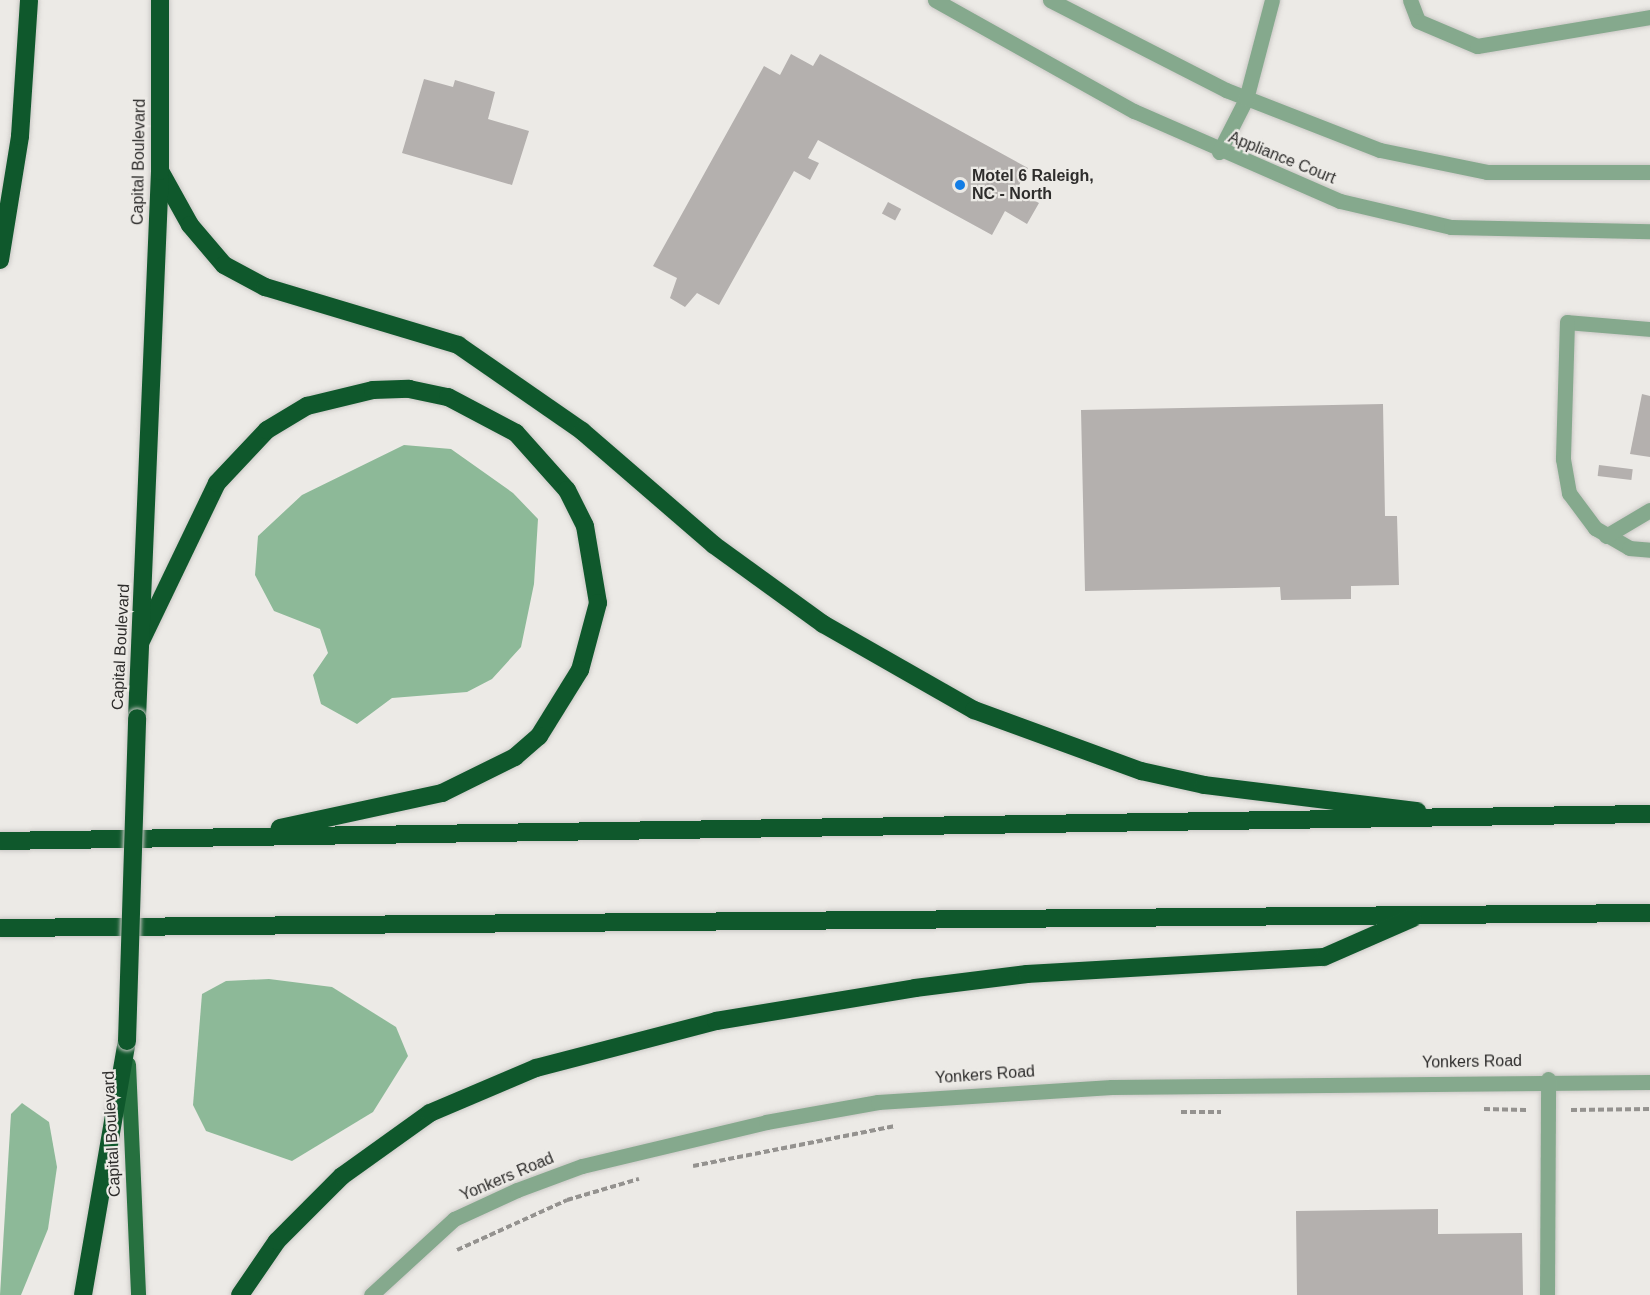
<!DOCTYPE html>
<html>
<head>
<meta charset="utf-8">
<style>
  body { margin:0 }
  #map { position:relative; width:1650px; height:1295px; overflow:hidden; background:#eceae6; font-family:Helvetica,sans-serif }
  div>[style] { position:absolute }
  .forest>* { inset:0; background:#8db998 }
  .building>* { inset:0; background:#b4b0ae; transform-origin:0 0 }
  .path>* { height:4px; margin-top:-2px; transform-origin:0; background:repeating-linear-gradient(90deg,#94928f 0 6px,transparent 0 9px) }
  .roads { filter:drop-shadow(0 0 2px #cac8c5) drop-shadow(0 0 2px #cac8c5) }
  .minor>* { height:15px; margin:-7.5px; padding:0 7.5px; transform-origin:7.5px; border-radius:7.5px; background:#85a98d }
  .major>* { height:15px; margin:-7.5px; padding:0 7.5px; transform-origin:7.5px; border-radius:7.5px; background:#26703f }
  .highway>* { height:18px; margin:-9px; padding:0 9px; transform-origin:9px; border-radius:9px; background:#0f582c }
  .bridges { filter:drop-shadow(0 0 2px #cac8c5) drop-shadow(0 0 2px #cac8c5) }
  .highway-bridge>* { height:18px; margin:-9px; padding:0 9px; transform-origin:9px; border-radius:9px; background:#0f582c }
  .dots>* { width:16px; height:16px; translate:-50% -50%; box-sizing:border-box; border:3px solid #eceae6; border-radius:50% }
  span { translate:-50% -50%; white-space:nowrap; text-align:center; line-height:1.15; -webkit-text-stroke:4.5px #eceae6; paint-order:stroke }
  .street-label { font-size:16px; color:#2e2d2c }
  .poi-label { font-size:16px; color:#2e2d2c; font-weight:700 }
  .left { translate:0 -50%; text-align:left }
</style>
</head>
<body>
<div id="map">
  <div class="forest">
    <i style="clip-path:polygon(404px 445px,451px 449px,513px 493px,538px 519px,534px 584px,521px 647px,492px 679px,467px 692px,392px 698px,357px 724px,321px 704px,313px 675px,328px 653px,320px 629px,274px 611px,255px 575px,258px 536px,302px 495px)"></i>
    <i style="clip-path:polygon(269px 979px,332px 987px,396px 1027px,408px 1056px,373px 1112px,292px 1161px,206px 1131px,193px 1105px,202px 994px,226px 981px)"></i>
    <i style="clip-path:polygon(22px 1103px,49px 1122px,57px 1167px,48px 1229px,21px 1295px,0 1295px,11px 1114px)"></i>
  </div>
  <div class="building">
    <i style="clip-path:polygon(791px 54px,813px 66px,820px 54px,1028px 168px,1016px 191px,1039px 203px,1027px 224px,1005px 211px,992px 235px,818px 140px,808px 158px,819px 163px,810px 180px,794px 171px,719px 305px,697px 293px,685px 307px,670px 298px,677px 278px,653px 266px,764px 66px,780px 75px)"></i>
    <i style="clip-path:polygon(424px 79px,453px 87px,455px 80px,495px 92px,488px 119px,529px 131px,512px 185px,402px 153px)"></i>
    <i style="left:888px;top:202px;width:15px;height:13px;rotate:28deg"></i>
    <i style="clip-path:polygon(1642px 394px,1650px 396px,1650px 457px,1630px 454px)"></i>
    <i style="clip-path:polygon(1383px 404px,1385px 516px,1397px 516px,1399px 585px,1351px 586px,1351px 599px,1281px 600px,1280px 587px,1085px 591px,1081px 410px)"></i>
    <i style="left:1599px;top:465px;width:34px;height:11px;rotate:7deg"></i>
    <i style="clip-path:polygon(1438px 1209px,1438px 1234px,1522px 1233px,1523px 1295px,1297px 1295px,1296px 1211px)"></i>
  </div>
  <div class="path">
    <i style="left:1484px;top:1109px;width:43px;rotate:1.3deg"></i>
    <i style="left:1571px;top:1110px;width:79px;rotate:-0.7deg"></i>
    <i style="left:1181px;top:1112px;width:40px"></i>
    <i style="left:693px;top:1166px;width:206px;rotate:-11.2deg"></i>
    <i style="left:457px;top:1250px;width:121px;rotate:-24.4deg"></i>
    <i style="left:567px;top:1200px;width:75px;rotate:-16.3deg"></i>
  </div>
  <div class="roads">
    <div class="minor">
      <i style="left:935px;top:0;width:228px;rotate:29.2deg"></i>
      <i style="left:1134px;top:111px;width:225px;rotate:23.6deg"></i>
      <i style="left:1340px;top:201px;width:114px;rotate:13.2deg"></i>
      <i style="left:1451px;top:227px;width:199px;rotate:1.2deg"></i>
      <i style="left:1050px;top:0;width:198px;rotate:27.1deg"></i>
      <i style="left:1226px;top:90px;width:165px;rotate:21.3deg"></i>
      <i style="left:1380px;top:150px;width:109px;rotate:11.6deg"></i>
      <i style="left:1487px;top:172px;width:163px"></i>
      <i style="left:1410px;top:0;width:22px;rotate:69deg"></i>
      <i style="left:1418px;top:21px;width:64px;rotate:23deg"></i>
      <i style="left:1477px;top:46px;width:175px;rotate:-9.5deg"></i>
      <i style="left:1219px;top:152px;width:59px;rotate:-63deg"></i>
      <i style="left:1246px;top:99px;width:102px;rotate:-75.3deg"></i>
      <i style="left:1650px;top:329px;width:83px;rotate:-175.2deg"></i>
      <i style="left:1567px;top:322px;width:137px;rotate:91.7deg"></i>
      <i style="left:1563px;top:459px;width:35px;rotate:80deg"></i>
      <i style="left:1569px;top:493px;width:44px;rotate:53.4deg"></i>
      <i style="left:1595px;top:528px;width:39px;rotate:30deg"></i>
      <i style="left:1629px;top:548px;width:21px;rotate:5deg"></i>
      <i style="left:1606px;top:536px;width:51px;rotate:-30.6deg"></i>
      <i style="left:371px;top:1295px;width:113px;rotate:-42.5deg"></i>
      <i style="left:454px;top:1219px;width:69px;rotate:-24.7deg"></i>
      <i style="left:517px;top:1190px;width:69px;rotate:-20.3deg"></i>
      <i style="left:582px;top:1166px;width:189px;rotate:-13.4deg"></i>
      <i style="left:766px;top:1122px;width:114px;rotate:-10.1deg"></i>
      <i style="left:878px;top:1102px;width:234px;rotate:-3.7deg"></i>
      <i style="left:1112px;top:1087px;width:538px;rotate:-0.53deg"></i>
      <i style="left:1547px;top:1295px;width:216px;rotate:-89.7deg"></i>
    </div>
    <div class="major">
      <i style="left:128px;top:1064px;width:231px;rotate:87.5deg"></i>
    </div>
    <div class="highway">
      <i style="left:160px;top:171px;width:62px;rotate:60.9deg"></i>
      <i style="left:190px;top:225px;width:52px;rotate:49.6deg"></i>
      <i style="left:224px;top:265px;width:47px;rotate:28.2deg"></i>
      <i style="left:265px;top:287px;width:202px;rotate:16.7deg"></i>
      <i style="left:458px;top:345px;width:151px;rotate:34.7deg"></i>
      <i style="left:582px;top:431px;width:174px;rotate:40.8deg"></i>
      <i style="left:714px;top:545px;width:135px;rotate:35.9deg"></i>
      <i style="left:823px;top:624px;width:174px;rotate:29.7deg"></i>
      <i style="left:974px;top:710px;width:178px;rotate:20.1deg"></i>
      <i style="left:1141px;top:771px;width:65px;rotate:12.5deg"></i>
      <i style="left:1204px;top:785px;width:215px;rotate:7deg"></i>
      <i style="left:0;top:260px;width:126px;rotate:-80.8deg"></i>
      <i style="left:20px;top:136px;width:136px;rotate:-86.2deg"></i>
      <i style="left:141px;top:641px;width:175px;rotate:-64.3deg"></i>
      <i style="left:217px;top:483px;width:73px;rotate:-46.7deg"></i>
      <i style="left:267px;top:430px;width:47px;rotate:-31deg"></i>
      <i style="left:307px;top:406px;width:68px;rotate:-13.6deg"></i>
      <i style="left:373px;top:390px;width:36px;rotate:-2deg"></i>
      <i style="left:409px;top:389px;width:40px;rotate:12deg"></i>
      <i style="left:448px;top:397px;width:77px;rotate:27.9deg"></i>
      <i style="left:516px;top:433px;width:76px;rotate:48.2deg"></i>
      <i style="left:567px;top:490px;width:40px;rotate:63.4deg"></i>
      <i style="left:585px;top:526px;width:78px;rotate:80.4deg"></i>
      <i style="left:598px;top:603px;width:69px;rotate:105deg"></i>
      <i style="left:580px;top:670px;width:78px;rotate:121.8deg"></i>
      <i style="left:539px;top:736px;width:32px;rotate:139deg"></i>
      <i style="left:515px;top:757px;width:81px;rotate:153.7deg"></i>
      <i style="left:442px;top:793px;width:166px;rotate:167.8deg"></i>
      <i style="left:137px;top:718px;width:547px;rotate:-87.59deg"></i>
      <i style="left:160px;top:171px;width:171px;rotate:-90deg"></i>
      <i style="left:0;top:841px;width:1650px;rotate:-0.94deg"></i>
      <i style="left:0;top:928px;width:1650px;rotate:-0.52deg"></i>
      <i style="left:83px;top:1295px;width:258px;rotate:-80.2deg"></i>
      <i style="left:240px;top:1295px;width:65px;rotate:-55.6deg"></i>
      <i style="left:277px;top:1241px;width:92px;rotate:-45deg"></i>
      <i style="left:342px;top:1176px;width:108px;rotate:-35.6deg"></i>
      <i style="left:430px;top:1113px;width:115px;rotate:-23deg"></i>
      <i style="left:536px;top:1068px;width:186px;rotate:-14.6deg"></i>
      <i style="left:716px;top:1021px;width:202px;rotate:-9.4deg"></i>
      <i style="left:915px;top:988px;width:113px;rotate:-7.1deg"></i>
      <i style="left:1027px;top:974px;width:297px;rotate:-3.3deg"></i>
      <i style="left:1324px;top:957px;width:97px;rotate:-23.7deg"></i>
    </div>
  </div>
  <div class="bridges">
    <div class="highway-bridge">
      <i style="left:127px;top:1041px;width:323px;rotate:-88.2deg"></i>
    </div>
  </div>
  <div class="dots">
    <i style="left:960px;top:185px;background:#137de5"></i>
  </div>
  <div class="street-label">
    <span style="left:1282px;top:158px;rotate:22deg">Appliance Court</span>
    <span style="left:139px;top:162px;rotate:-89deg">Capital Boulevard</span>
    <span style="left:121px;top:647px;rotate:-87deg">Capital Boulevard</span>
    <span style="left:1472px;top:1062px;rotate:-1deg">Yonkers Road</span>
    <span style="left:985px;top:1075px;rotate:-4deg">Yonkers Road</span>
    <span style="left:112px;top:1134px;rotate:-93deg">Capital Boulevard</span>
    <span style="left:507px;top:1177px;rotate:-23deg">Yonkers Road</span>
  </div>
  <div class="poi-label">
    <span class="left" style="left:972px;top:185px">Motel 6 Raleigh,<br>NC - North</span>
  </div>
</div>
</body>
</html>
